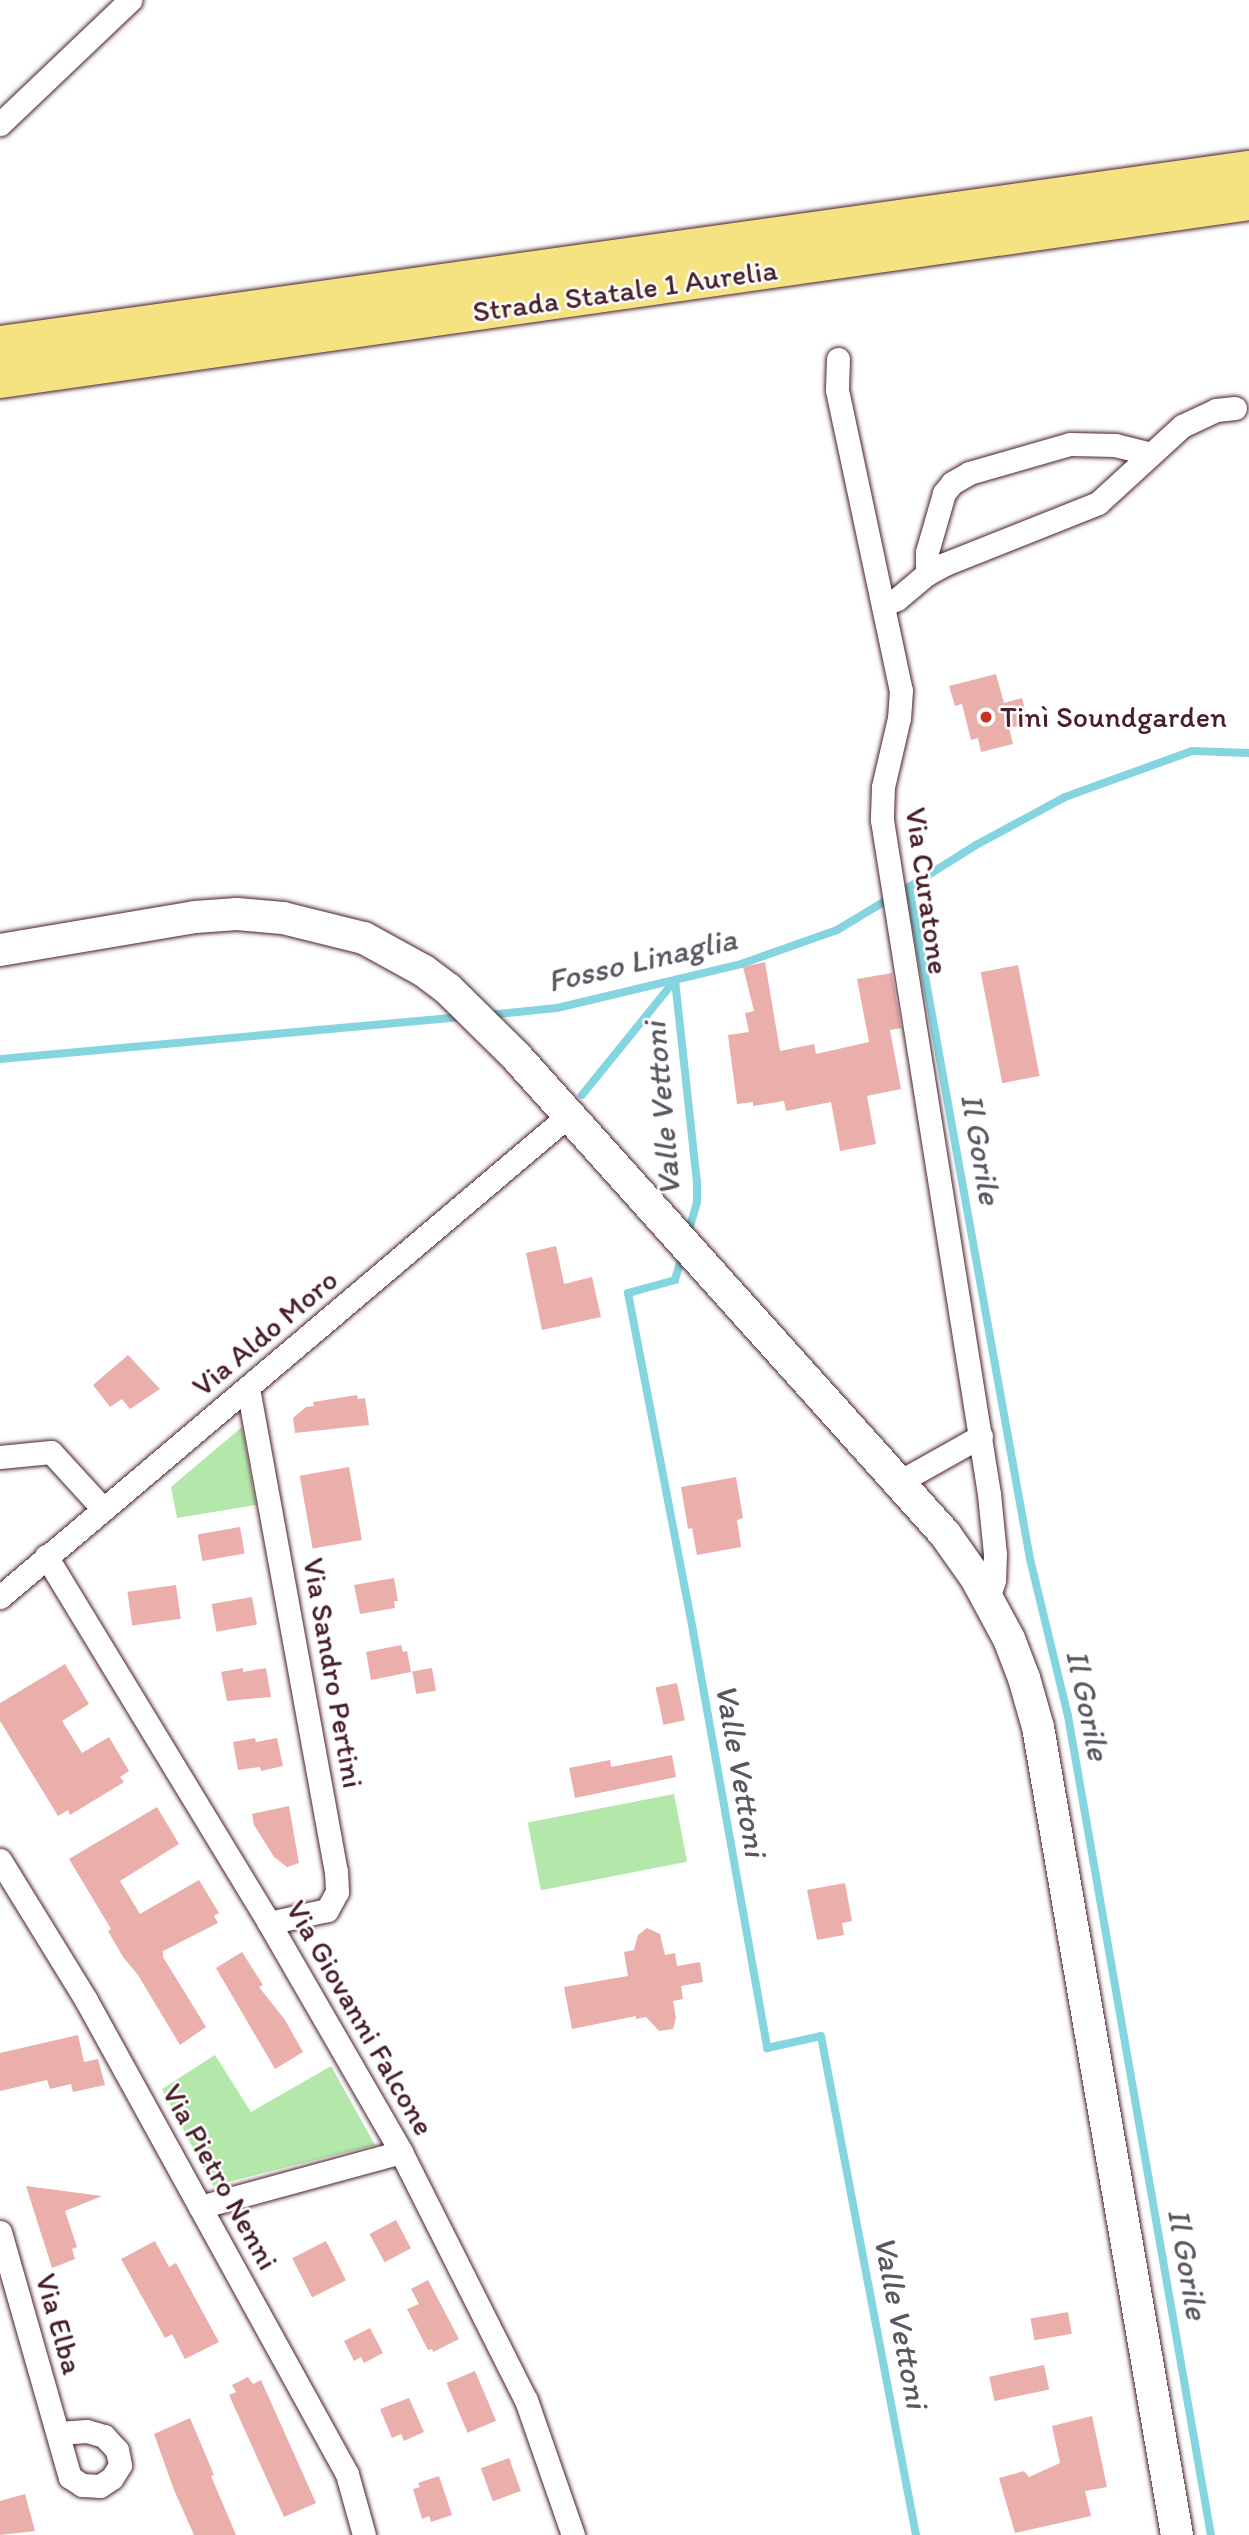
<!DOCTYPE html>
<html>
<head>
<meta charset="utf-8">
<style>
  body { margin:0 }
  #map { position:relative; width:1249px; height:2535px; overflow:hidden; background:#fff; font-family:Itim,sans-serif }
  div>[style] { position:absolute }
  .green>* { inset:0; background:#b3e8aa; transform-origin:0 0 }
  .stream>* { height:8px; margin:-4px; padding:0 4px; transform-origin:4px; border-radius:4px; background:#84d5df }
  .building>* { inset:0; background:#eaaeab; transform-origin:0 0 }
  .roads { filter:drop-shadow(0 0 2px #4a1f2b) drop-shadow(0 0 2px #4a1f2b) }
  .minor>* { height:23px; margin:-11.5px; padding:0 11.5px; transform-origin:11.5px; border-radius:11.5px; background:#fff }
  .secondary>* { height:32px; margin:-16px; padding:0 16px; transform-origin:16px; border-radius:16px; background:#fff }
  .trunk>* { height:37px; margin:-18.5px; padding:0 18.5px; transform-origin:18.5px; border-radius:18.5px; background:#f5e382 }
  .dots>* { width:19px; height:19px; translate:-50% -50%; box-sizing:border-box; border:4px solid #fff; border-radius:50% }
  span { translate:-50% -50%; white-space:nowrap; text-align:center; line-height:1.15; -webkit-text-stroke:5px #fff; paint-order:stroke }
  .street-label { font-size:30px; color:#4a1f2b }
  .poi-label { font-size:30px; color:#4a1f2b }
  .left { translate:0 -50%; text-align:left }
  .water-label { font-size:32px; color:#5b5661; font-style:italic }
</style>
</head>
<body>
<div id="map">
  <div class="green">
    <i style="clip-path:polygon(242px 1427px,256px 1505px,177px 1518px,171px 1487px)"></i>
    <i style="left:674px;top:1794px;width:69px;height:149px;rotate:79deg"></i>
    <i style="clip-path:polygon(215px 2055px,251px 2112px,331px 2066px,375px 2145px,213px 2186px,162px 2089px)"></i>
  </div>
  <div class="stream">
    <i style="left:909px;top:887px;width:683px;rotate:79.79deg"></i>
    <i style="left:1030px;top:1559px;width:162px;rotate:76.4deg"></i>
    <i style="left:1068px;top:1716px;width:831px;rotate:80.1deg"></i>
    <i style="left:906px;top:889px;width:83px;rotate:-32.2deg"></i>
    <i style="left:976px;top:845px;width:101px;rotate:-28.3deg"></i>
    <i style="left:1065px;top:797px;width:135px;rotate:-19.9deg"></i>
    <i style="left:1192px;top:751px;width:57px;rotate:2deg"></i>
    <i style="left:675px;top:980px;width:202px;rotate:83.8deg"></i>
    <i style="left:697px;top:1181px;width:21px;rotate:90deg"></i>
    <i style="left:697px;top:1202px;width:36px;rotate:106deg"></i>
    <i style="left:487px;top:1015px;width:70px;rotate:-5.7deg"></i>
    <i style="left:557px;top:1008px;width:189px;rotate:-13.4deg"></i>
    <i style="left:741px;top:964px;width:102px;rotate:-19.5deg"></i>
    <i style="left:837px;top:930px;width:64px;rotate:-31deg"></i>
    <i style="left:0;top:1059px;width:466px;rotate:-5.2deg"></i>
    <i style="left:582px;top:1095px;width:148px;rotate:-51deg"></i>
    <i style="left:683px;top:1252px;width:29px;rotate:106deg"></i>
    <i style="left:675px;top:1280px;width:49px;rotate:164.5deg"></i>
    <i style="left:628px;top:1293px;width:344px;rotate:79.1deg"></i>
    <i style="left:693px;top:1631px;width:424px;rotate:79.9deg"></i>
    <i style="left:767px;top:2048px;width:55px;rotate:-12.5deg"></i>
    <i style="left:821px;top:2036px;width:508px;rotate:79.22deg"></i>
  </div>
  <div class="building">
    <i style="clip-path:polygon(996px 674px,1004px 703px,1022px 698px,1028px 724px,1009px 728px,1013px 744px,981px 752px,978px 738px,971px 740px,962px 704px,955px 706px,949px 686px)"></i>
    <i style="clip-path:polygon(765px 962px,780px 1051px,814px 1044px,816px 1054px,869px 1042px,857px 979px,892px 973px,901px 1028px,890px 1030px,901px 1089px,867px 1096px,876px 1144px,840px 1151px,831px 1102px,786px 1111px,784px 1101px,753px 1106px,753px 1102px,737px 1104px,728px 1035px,749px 1032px,745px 1013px,754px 1011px,743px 967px)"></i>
    <i style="left:1018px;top:965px;width:113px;height:38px;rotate:79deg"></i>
    <i style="clip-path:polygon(556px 1246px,564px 1284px,592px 1277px,601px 1317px,542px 1330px,526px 1253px)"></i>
    <i style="clip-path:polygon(128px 1355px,160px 1389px,130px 1409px,122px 1399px,110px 1407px,93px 1385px)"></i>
    <i style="clip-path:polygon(357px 1395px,358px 1399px,365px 1398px,369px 1425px,295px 1433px,293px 1418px,306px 1407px,314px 1406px,313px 1402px)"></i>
    <i style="left:349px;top:1467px;width:74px;height:50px;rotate:80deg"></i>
    <i style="clip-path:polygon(736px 1477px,743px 1518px,737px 1520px,741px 1547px,697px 1555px,692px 1528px,688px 1529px,681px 1487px)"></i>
    <i style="left:240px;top:1527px;width:27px;height:43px;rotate:80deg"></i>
    <i style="clip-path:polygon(394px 1578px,398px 1601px,394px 1601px,395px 1608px,360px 1614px,354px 1585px)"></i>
    <i style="left:176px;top:1585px;width:34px;height:49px;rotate:82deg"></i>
    <i style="left:252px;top:1597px;width:28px;height:41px;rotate:80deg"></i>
    <i style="clip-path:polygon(401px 1645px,403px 1652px,407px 1651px,411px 1672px,371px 1680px,366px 1652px)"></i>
    <i style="clip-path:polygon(65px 1664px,89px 1704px,62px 1721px,82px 1753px,109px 1737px,129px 1771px,120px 1777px,124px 1782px,70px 1815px,68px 1810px,58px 1816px,0 1721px,0 1703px)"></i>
    <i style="clip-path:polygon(243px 1668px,243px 1672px,266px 1668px,271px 1697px,227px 1701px,221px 1672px)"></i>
    <i style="left:432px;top:1668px;width:23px;height:20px;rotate:80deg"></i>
    <i style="left:677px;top:1683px;width:38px;height:22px;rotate:78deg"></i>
    <i style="clip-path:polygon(255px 1738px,256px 1742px,277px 1738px,283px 1766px,261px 1771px,260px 1767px,238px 1770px,233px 1742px)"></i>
    <i style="clip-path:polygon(672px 1755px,676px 1777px,575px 1798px,569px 1768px,610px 1760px,611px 1767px)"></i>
    <i style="clip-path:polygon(289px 1806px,299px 1863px,287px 1867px,274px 1857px,254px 1825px,252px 1814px)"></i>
    <i style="clip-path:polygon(157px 1807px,179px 1844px,120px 1881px,140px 1914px,199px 1880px,219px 1913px,214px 1916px,218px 1923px,163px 1951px,163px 1957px,206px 2027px,180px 2045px,138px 1975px,123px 1957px,108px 1931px,111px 1929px,69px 1859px)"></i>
    <i style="clip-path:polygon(845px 1883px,852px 1921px,842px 1923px,844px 1935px,817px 1940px,807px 1890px)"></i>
    <i style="clip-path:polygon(647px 1928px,660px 1934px,665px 1955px,675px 1953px,677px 1966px,700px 1962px,703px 1982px,681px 1986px,683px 1999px,673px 2001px,676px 2018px,673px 2029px,659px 2031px,646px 2017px,636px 2019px,636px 2016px,572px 2029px,564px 1987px,628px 1976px,624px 1952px,634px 1950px,638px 1935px)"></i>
    <i style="clip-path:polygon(242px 1952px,263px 1985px,259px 1987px,285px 2020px,303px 2052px,275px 2069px,216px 1968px)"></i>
    <i style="clip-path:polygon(78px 2035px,84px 2062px,98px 2059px,105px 2085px,73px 2092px,71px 2084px,50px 2089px,47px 2080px,0 2091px,0 2053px)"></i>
    <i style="clip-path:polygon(26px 2186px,102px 2196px,65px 2211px,77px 2247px,72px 2249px,75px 2259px,52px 2268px)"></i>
    <i style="left:396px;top:2220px;width:32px;height:30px;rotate:62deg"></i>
    <i style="clip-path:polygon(155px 2241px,169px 2267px,176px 2263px,219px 2342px,185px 2359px,172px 2334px,165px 2338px,121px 2259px)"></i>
    <i style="left:326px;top:2241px;width:44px;height:38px;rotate:63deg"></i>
    <i style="clip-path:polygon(428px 2280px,459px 2339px,433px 2352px,432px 2349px,428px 2350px,407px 2309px,419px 2304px,411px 2289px)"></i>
    <i style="left:1068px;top:2312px;width:22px;height:38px;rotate:80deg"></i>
    <i style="clip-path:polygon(370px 2328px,383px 2353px,364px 2363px,361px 2357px,354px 2361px,344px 2341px)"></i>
    <i style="left:1044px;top:2365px;width:25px;height:56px;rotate:78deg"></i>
    <i style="left:475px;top:2371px;width:54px;height:31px;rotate:67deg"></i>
    <i style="clip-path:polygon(248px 2377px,253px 2384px,261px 2380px,316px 2503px,284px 2517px,229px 2395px,236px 2392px,232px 2385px)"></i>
    <i style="clip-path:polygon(409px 2398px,424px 2432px,404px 2441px,401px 2434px,392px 2438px,380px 2409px)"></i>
    <i style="clip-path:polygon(1092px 2416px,1107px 2487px,1085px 2491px,1091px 2516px,1015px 2533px,999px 2478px,1024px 2471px,1029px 2477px,1060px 2463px,1052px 2426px)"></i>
    <i style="clip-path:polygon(190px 2418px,214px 2475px,211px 2476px,236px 2535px,194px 2535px,174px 2490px,154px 2434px)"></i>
    <i style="left:509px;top:2458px;width:35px;height:30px;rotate:70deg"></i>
    <i style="clip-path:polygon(439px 2476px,452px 2515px,431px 2522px,429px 2516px,422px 2519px,413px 2489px,420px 2487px,418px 2483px)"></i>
    <i style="clip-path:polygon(25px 2494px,35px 2531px,0 2535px,0 2501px)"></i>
  </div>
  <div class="roads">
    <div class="minor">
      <i style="left:0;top:124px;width:180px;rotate:-43.6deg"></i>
      <i style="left:838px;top:359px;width:31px;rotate:92deg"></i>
      <i style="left:837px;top:390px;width:307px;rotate:78deg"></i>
      <i style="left:901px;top:690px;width:28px;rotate:94deg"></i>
      <i style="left:899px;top:718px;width:71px;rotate:103.1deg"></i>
      <i style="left:883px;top:787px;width:33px;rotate:92deg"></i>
      <i style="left:882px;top:820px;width:682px;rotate:80.98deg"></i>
      <i style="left:989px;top:1494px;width:60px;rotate:84.3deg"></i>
      <i style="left:995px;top:1554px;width:26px;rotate:92deg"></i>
      <i style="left:994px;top:1580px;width:21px;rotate:107deg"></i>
      <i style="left:927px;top:574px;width:22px;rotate:-90deg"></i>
      <i style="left:927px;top:552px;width:61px;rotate:-73.9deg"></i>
      <i style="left:944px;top:493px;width:13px;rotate:-51deg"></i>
      <i style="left:952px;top:483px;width:20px;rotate:-30deg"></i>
      <i style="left:969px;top:473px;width:105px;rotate:-16deg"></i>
      <i style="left:1070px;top:444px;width:45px;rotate:1.3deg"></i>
      <i style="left:1115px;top:445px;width:37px;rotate:14deg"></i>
      <i style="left:883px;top:605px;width:15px;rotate:-23deg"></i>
      <i style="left:897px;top:599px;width:39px;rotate:-40deg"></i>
      <i style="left:927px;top:574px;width:21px;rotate:-29deg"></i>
      <i style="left:945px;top:564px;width:165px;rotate:-21.7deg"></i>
      <i style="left:1098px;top:503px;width:114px;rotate:-42.5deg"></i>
      <i style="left:1182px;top:426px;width:38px;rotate:-25deg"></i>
      <i style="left:1216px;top:410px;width:19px;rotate:-6deg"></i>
      <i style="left:248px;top:1388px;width:491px;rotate:79.7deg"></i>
      <i style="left:336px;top:1871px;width:21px;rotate:87deg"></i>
      <i style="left:337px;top:1892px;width:21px;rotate:119deg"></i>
      <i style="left:327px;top:1910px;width:59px;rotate:167.4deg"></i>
      <i style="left:0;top:1457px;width:51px;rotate:-5.6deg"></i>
      <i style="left:51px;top:1452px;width:77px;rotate:47.6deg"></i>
      <i style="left:899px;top:1482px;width:94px;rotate:-29.3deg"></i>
      <i style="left:46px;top:1556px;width:429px;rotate:58.7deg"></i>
      <i style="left:269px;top:1923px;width:264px;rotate:60deg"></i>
      <i style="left:401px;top:2152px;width:278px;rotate:63.3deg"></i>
      <i style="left:526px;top:2400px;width:143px;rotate:70.8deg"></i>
      <i style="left:0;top:1597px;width:746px;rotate:-40.27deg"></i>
      <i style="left:0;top:1860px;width:164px;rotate:58.4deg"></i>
      <i style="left:86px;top:2000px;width:541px;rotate:61.16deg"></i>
      <i style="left:347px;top:2474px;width:63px;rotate:74.4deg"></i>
      <i style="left:200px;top:2207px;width:208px;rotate:-15.3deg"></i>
      <i style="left:0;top:2232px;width:255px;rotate:74.1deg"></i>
      <i style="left:70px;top:2477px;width:14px;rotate:34deg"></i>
      <i style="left:82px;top:2485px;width:18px;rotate:3deg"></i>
      <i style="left:100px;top:2486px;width:14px;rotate:-34deg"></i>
      <i style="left:112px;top:2478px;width:15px;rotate:-58deg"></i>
      <i style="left:120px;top:2465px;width:15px;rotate:-101deg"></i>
      <i style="left:117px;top:2450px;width:19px;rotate:-133deg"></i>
      <i style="left:104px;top:2436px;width:18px;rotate:-164deg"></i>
      <i style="left:87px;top:2431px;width:29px;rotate:176deg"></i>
    </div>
    <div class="secondary">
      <i style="left:0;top:950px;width:198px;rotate:-9.6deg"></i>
      <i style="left:195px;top:917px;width:42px;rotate:-4.1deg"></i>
      <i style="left:237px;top:914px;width:46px;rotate:5deg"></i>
      <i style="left:283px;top:918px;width:83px;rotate:13.9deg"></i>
      <i style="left:364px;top:938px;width:68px;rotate:28.8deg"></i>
      <i style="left:424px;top:971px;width:30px;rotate:37deg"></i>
      <i style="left:448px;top:989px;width:93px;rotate:44.6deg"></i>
      <i style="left:514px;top:1054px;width:645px;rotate:48.08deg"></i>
      <i style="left:945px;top:1534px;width:54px;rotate:54.8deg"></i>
      <i style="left:976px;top:1578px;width:69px;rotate:61.6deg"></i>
      <i style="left:1009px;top:1639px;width:42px;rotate:69deg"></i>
      <i style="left:1024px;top:1678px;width:51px;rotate:74.1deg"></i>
      <i style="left:1038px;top:1727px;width:820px;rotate:80.24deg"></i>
    </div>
    <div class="trunk">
      <i style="left:0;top:344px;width:1261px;rotate:-7.98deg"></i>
      <i style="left:0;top:379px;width:1262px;rotate:-8.11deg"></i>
    </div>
  </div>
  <div class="dots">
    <i style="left:986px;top:717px;background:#c8321e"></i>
  </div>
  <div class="street-label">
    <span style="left:625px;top:291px;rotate:-8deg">Strada Statale 1 Aurelia</span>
    <span style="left:927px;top:891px;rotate:82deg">Via Curatone</span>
    <span style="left:265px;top:1333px;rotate:-40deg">Via Aldo Moro</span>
    <span style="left:333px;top:1673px;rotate:80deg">Via Sandro Pertini</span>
    <span style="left:360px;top:2018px;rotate:60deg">Via Giovanni Falcone</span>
    <span style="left:220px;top:2177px;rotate:61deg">Via Pietro Nenni</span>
    <span style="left:59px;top:2324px;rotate:74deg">Via Elba</span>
  </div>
  <div class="poi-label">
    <span class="left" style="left:1000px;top:717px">Tinì Soundgarden</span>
  </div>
  <div class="water-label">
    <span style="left:642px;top:960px;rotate:-13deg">Fosso Linaglia</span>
    <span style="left:662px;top:1109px;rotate:-95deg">Valle Vettoni</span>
    <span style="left:981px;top:1149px;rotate:80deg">Il Gorile</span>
    <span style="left:1088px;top:1705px;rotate:78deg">Il Gorile</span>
    <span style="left:741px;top:1770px;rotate:80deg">Valle Vettoni</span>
    <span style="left:1188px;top:2264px;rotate:80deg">Il Gorile</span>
    <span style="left:901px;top:2322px;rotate:79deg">Valle Vettoni</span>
  </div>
</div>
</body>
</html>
